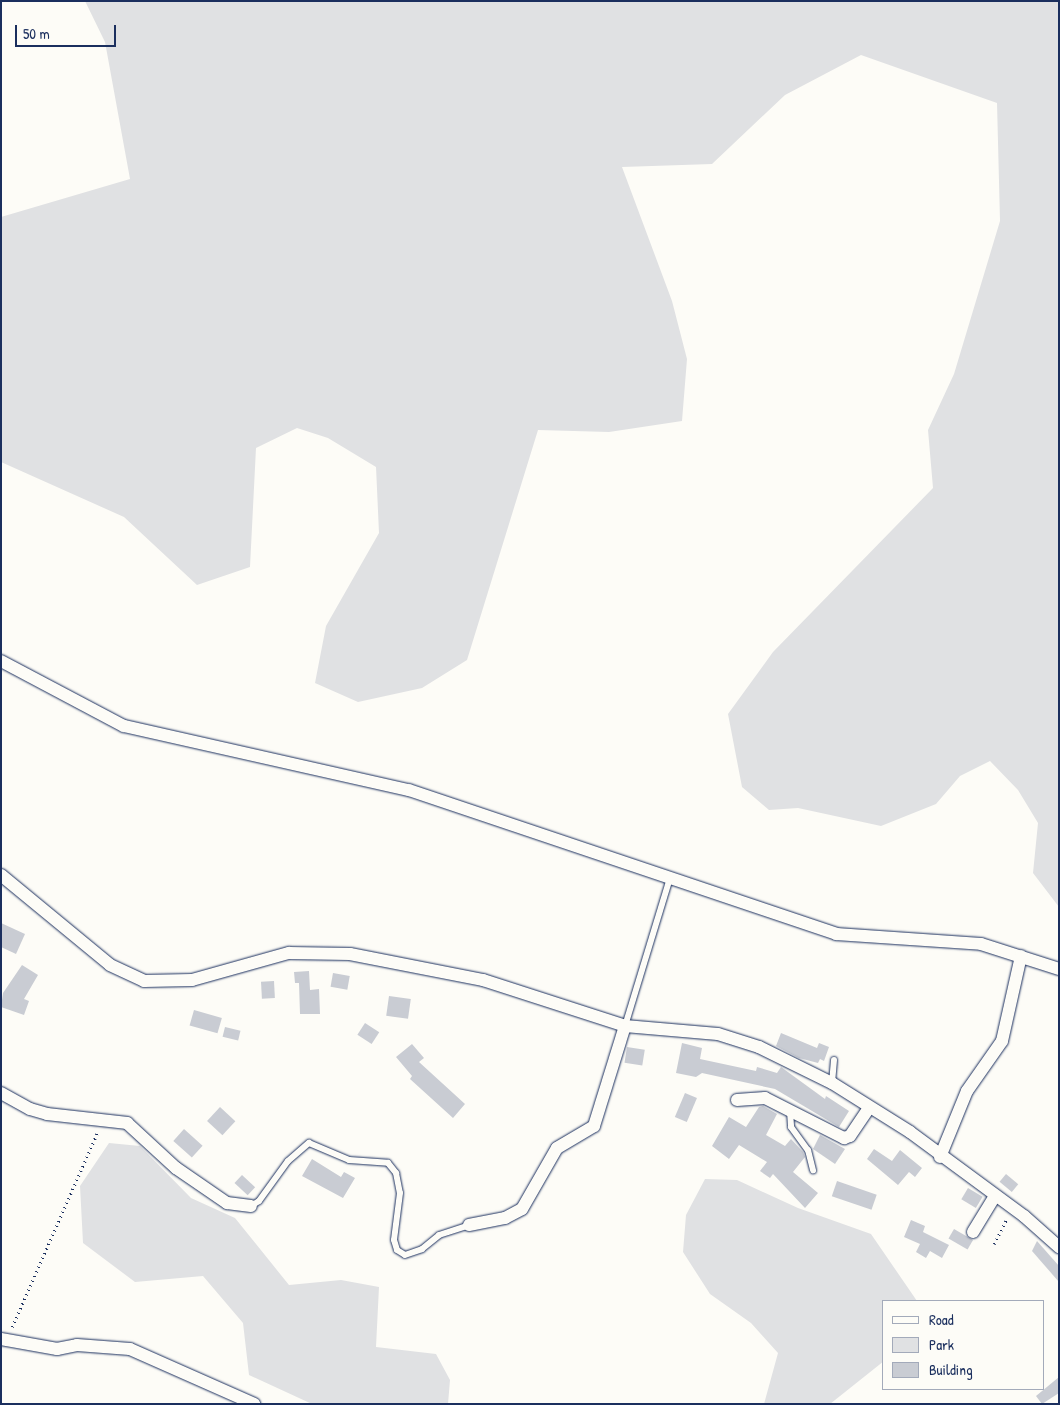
<!DOCTYPE html>
<html>
<head>
<meta charset="utf-8">
<style>
  body { margin:0 }
  #map { position:relative; width:1060px; height:1405px; overflow:hidden; background:#fdfcf7; font-family:"Patrick Hand",sans-serif }
  div>[style] { position:absolute }
  .green>* { inset:0; background:#e0e1e3 }
  .building>* { inset:0; background:#c9ccd3; transform-origin:0 0 }
  .path>* { height:2.5px; margin-top:-1.25px; transform-origin:0; background:repeating-linear-gradient(90deg,#1b2f5e 0 1px,transparent 0 5px) }
  .roads { filter:drop-shadow(0 0 1px #1b2f5e) drop-shadow(0 0 1px #1b2f5e) }
  .service>* { height:6px; margin:-3px; padding:0 3px; transform-origin:3px; border-radius:3px; background:#fdfcf7 }
  .minor>* { height:12px; margin:-6px; padding:0 6px; transform-origin:6px; border-radius:6px; background:#fdfcf7 }
  span { translate:-50% -50%; white-space:nowrap; text-align:center; line-height:1.15; -webkit-text-stroke:4.5px #fdfcf7; paint-order:stroke }
  .frame { position:absolute; inset:0; border:2px solid #1b2f5e; pointer-events:none }
  .legend { position:absolute; left:882px; top:1300px; width:162px; height:90px; box-sizing:border-box; background:#fdfcf7; border:1px solid #a3aaba; margin:0; padding:6px 9px; list-style:none; font-size:15px; color:#1b2f5e }
  .legend li { display:flex; align-items:center; gap:10px; height:25px }
  .legend b { width:25px; border:1px solid #a3aaba }
  .scale { position:absolute; left:15px; top:25px; width:101px; height:22px; box-sizing:border-box; border:2px solid #1b2f5e; border-top:0; padding-left:6px; font-size:15px; line-height:18px; white-space:nowrap; color:#1b2f5e; -webkit-text-stroke:4px #fdfcf7; paint-order:stroke }
</style>
</head>
<body>
<div id="map">
  <div class="green">
    <i style="clip-path:polygon(85px 1px,1059px 1px,1059px 907px,1033px 873px,1038px 823px,1018px 790px,990px 761px,960px 776px,936px 804px,881px 826px,798px 808px,769px 810px,742px 787px,728px 714px,773px 652px,933px 488px,928px 430px,954px 374px,1000px 221px,997px 103px,861px 55px,785px 95px,712px 164px,622px 167px,672px 301px,687px 359px,682px 421px,609px 432px,538px 430px,467px 660px,422px 688px,358px 702px,315px 683px,326px 626px,379px 533px,376px 467px,328px 438px,297px 428px,256px 448px,250px 567px,197px 585px,124px 517px,1px 462px,1px 217px,130px 179px,105px 42px)"></i>
    <i style="clip-path:polygon(109px 1143px,140px 1146px,191px 1198px,235px 1218px,289px 1285px,341px 1280px,379px 1287px,376px 1347px,436px 1354px,450px 1380px,448px 1404px,312px 1404px,249px 1375px,243px 1323px,203px 1276px,135px 1282px,83px 1243px,80px 1186px)"></i>
    <i style="clip-path:polygon(705px 1179px,737px 1180px,798px 1208px,871px 1234px,917px 1301px,884px 1301px,884px 1361px,830px 1404px,764px 1404px,778px 1353px,751px 1323px,710px 1294px,683px 1252px,686px 1215px)"></i>
  </div>
  <div class="building">
    <i style="clip-path:polygon(1px 923px,25px 934px,16px 954px,1px 947px)"></i>
    <i style="clip-path:polygon(22px 965px,38px 975px,24px 999px,29px 1001px,24px 1015px,1px 1007px,3px 993px)"></i>
    <i style="clip-path:polygon(309px 971px,310px 990px,319px 989px,320px 1014px,300px 1014px,299px 983px,295px 983px,294px 972px)"></i>
    <i style="left:333px;top:973px;width:17px;height:14px;rotate:10deg"></i>
    <i style="left:274px;top:981px;width:17px;height:13px;rotate:87deg"></i>
    <i style="left:389px;top:996px;width:22px;height:20px;rotate:8deg"></i>
    <i style="left:194px;top:1010px;width:29px;height:16px;rotate:16deg"></i>
    <i style="left:365px;top:1023px;width:17px;height:14px;rotate:33deg"></i>
    <i style="left:225px;top:1027px;width:16px;height:10px;rotate:14deg"></i>
    <i style="clip-path:polygon(781px 1033px,817px 1048px,819px 1043px,829px 1047px,824px 1061px,820px 1059px,818px 1063px,799px 1058px,776px 1046px)"></i>
    <i style="clip-path:polygon(682px 1043px,702px 1048px,700px 1059px,756px 1071px,757px 1067px,777px 1073px,781px 1067px,825px 1099px,826px 1096px,849px 1111px,839px 1127px,775px 1089px,702px 1073px,696px 1077px,676px 1073px)"></i>
    <i style="clip-path:polygon(412px 1044px,424px 1058px,419px 1062px,465px 1104px,453px 1118px,410px 1079px,412px 1076px,396px 1057px)"></i>
    <i style="left:627px;top:1047px;width:18px;height:16px;rotate:9deg"></i>
    <i style="left:685px;top:1093px;width:13px;height:26px;rotate:23deg"></i>
    <i style="clip-path:polygon(763px 1106px,777px 1114px,766px 1135px,785px 1146px,791px 1139px,803px 1152px,805px 1157px,793px 1172px,818px 1193px,805px 1208px,773px 1174px,770px 1178px,760px 1171px,767px 1162px,739px 1145px,729px 1159px,712px 1146px,729px 1117px,746px 1127px,759px 1107px)"></i>
    <i style="left:220px;top:1107px;width:21px;height:19px;rotate:43deg"></i>
    <i style="left:184px;top:1129px;width:25px;height:16px;rotate:42deg"></i>
    <i style="clip-path:polygon(820px 1135px,845px 1149px,835px 1164px,813px 1149px)"></i>
    <i style="clip-path:polygon(874px 1149px,892px 1161px,900px 1150px,922px 1168px,915px 1177px,909px 1172px,898px 1185px,867px 1159px)"></i>
    <i style="clip-path:polygon(312px 1159px,341px 1177px,344px 1172px,355px 1178px,343px 1198px,302px 1176px)"></i>
    <i style="left:1006px;top:1174px;width:16px;height:10px;rotate:40deg"></i>
    <i style="left:242px;top:1175px;width:18px;height:11px;rotate:43deg"></i>
    <i style="left:837px;top:1181px;width:42px;height:16px;rotate:19deg"></i>
    <i style="left:968px;top:1188px;width:17px;height:13px;rotate:31deg"></i>
    <i style="clip-path:polygon(911px 1220px,925px 1226px,923px 1232px,949px 1245px,942px 1258px,930px 1251px,926px 1258px,916px 1252px,920px 1244px,904px 1237px)"></i>
    <i style="left:954px;top:1229px;width:22px;height:11px;rotate:30deg"></i>
    <i style="clip-path:polygon(1037px 1241px,1059px 1266px,1059px 1282px,1032px 1251px)"></i>
    <i style="clip-path:polygon(1059px 1377px,1059px 1393px,1042px 1404px,1036px 1396px)"></i>
  </div>
  <div class="path">
    <i style="left:994px;top:1244px;width:28px;rotate:-63deg"></i>
    <i style="left:12px;top:1327px;width:214px;rotate:-66.3deg"></i>
  </div>
  <div class="roads">
    <div class="service">
      <i style="left:625px;top:1026px;width:155px;rotate:-73.1deg"></i>
      <i style="left:832px;top:1083px;width:23px;rotate:-85deg"></i>
      <i style="left:790px;top:1111px;width:16px;rotate:86deg"></i>
      <i style="left:791px;top:1127px;width:29px;rotate:54deg"></i>
      <i style="left:808px;top:1150px;width:21px;rotate:76deg"></i>
      <i style="left:251px;top:1206px;width:9px;rotate:-32deg"></i>
      <i style="left:259px;top:1201px;width:49px;rotate:-54.1deg"></i>
      <i style="left:288px;top:1161px;width:28px;rotate:-41deg"></i>
      <i style="left:309px;top:1143px;width:43px;rotate:23deg"></i>
      <i style="left:349px;top:1160px;width:39px;rotate:4deg"></i>
      <i style="left:388px;top:1163px;width:13px;rotate:51deg"></i>
      <i style="left:396px;top:1173px;width:20px;rotate:79deg"></i>
      <i style="left:400px;top:1193px;width:47px;rotate:97.3deg"></i>
      <i style="left:394px;top:1240px;width:10px;rotate:73deg"></i>
      <i style="left:397px;top:1250px;width:9px;rotate:32deg"></i>
      <i style="left:405px;top:1255px;width:18px;rotate:-19deg"></i>
      <i style="left:422px;top:1249px;width:22px;rotate:-39deg"></i>
      <i style="left:439px;top:1235px;width:32px;rotate:-18deg"></i>
    </div>
    <div class="minor">
      <i style="left:1px;top:661px;width:139px;rotate:27.9deg"></i>
      <i style="left:124px;top:726px;width:292px;rotate:12.7deg"></i>
      <i style="left:409px;top:790px;width:451px;rotate:18.6deg"></i>
      <i style="left:836px;top:934px;width:145px;rotate:3.9deg"></i>
      <i style="left:981px;top:944px;width:82px;rotate:17.8deg"></i>
      <i style="left:1px;top:875px;width:141px;rotate:39.5deg"></i>
      <i style="left:110px;top:965px;width:38px;rotate:25deg"></i>
      <i style="left:144px;top:981px;width:48px;rotate:-1.2deg"></i>
      <i style="left:192px;top:980px;width:101px;rotate:-15.6deg"></i>
      <i style="left:289px;top:953px;width:61px;rotate:0.9deg"></i>
      <i style="left:350px;top:954px;width:136px;rotate:11.1deg"></i>
      <i style="left:483px;top:980px;width:149px;rotate:17.9deg"></i>
      <i style="left:625px;top:1026px;width:93px;rotate:4.9deg"></i>
      <i style="left:718px;top:1034px;width:43px;rotate:17.6deg"></i>
      <i style="left:759px;top:1047px;width:81px;rotate:26.3deg"></i>
      <i style="left:832px;top:1083px;width:92px;rotate:32.1deg"></i>
      <i style="left:910px;top:1132px;width:142px;rotate:36.4deg"></i>
      <i style="left:1024px;top:1216px;width:47px;rotate:41.5deg"></i>
      <i style="left:1px;top:1093px;width:33px;rotate:29deg"></i>
      <i style="left:30px;top:1109px;width:18px;rotate:16deg"></i>
      <i style="left:47px;top:1114px;width:81px;rotate:6.4deg"></i>
      <i style="left:127px;top:1123px;width:67px;rotate:42.6deg"></i>
      <i style="left:176px;top:1168px;width:62px;rotate:34.5deg"></i>
      <i style="left:227px;top:1203px;width:24px;rotate:7deg"></i>
      <i style="left:737px;top:1100px;width:28px;rotate:-4deg"></i>
      <i style="left:765px;top:1098px;width:89px;rotate:26.9deg"></i>
      <i style="left:844px;top:1138px;width:6px;rotate:-18deg"></i>
      <i style="left:850px;top:1136px;width:34px;rotate:-56deg"></i>
      <i style="left:940px;top:1157px;width:71px;rotate:-67.8deg"></i>
      <i style="left:967px;top:1091px;width:61px;rotate:-55deg"></i>
      <i style="left:1002px;top:1041px;width:87px;rotate:-77.4deg"></i>
      <i style="left:469px;top:1225px;width:37px;rotate:-11deg"></i>
      <i style="left:505px;top:1218px;width:19px;rotate:-28deg"></i>
      <i style="left:522px;top:1209px;width:70px;rotate:-60.2deg"></i>
      <i style="left:557px;top:1148px;width:43px;rotate:-30.7deg"></i>
      <i style="left:594px;top:1126px;width:105px;rotate:-72.8deg"></i>
      <i style="left:973px;top:1232px;width:42px;rotate:-58.6deg"></i>
      <i style="left:1px;top:1339px;width:57px;rotate:10.1deg"></i>
      <i style="left:57px;top:1349px;width:20px;rotate:-11deg"></i>
      <i style="left:77px;top:1345px;width:53px;rotate:4.3deg"></i>
      <i style="left:130px;top:1349px;width:136px;rotate:23.9deg"></i>
    </div>
  </div>
  <div class="frame"></div>
  <ul class="legend">
  <li><b style="height:6px;background:#fdfcf7"></b>Road</li>
  <li><b style="height:14px;background:#e0e1e3"></b>Park</li>
  <li><b style="height:14px;background:#c9ccd3"></b>Building</li>
  </ul>
  <div class="scale">50 m</div>
</div>
</body>
</html>
